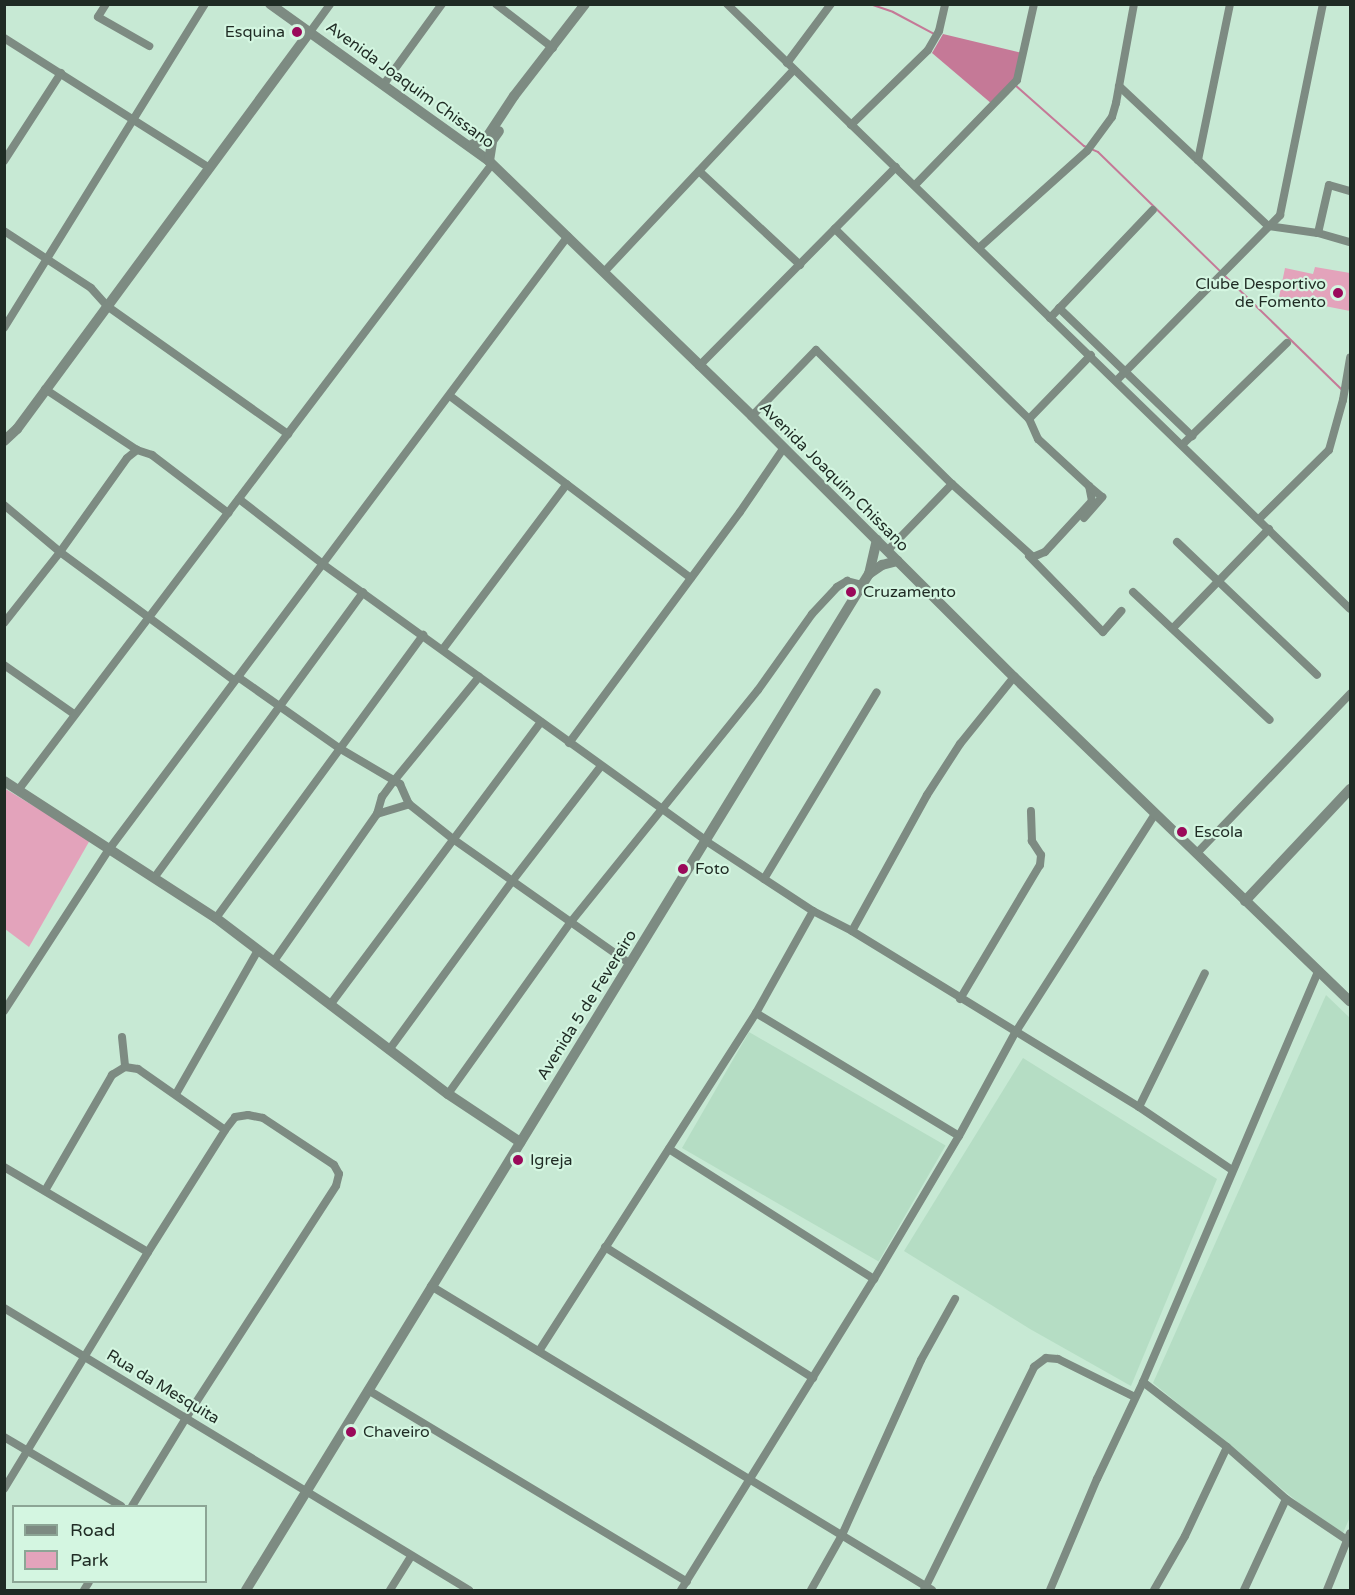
<!DOCTYPE html>
<html>
<head>
<meta charset="utf-8">
<style>
  body { margin:0 }
  #map { position:relative; width:1355px; height:1595px; overflow:hidden; background:#c7e9d4; font-family:"Varela Round",sans-serif }
  div>[style] { position:absolute }
  .built>* { inset:0; background:#b5ddc4; transform-origin:0 0 }
  .green>* { inset:0; background:#e3a3bb }
  .water>* { inset:0; background:#c57997 }
  .stream>* { height:2px; margin:-1px; padding:0 1px; transform-origin:1px; border-radius:1px; background:#c57997 }
  .minor>* { height:8px; margin:-4px; padding:0 4px; transform-origin:4px; border-radius:4px; background:#7d8b82 }
  .tertiary>* { height:10px; margin:-5px; padding:0 5px; transform-origin:5px; border-radius:5px; background:#7d8b82 }
  .dots>* { width:16px; height:16px; translate:-50% -50%; box-sizing:border-box; border:3px solid #d4f6e1; border-radius:50% }
  span { translate:-50% -50%; white-space:nowrap; text-align:center; line-height:1.15; -webkit-text-stroke:4.5px #d4f6e1; paint-order:stroke }
  .poi-label { font-size:16px; color:#1f2b24 }
  .right { translate:-100% -50%; text-align:right }
  .left { translate:0 -50%; text-align:left }
  .street-label { font-size:16px; color:#1f2b24 }
  .frame { position:absolute; inset:0; border:6px solid #1f2b24; pointer-events:none }
  .legend { position:absolute; left:12px; top:1505px; width:195px; height:78px; box-sizing:border-box; background:#d4f6e1; border:2px solid #8ca595; margin:0; padding:8px 10px; list-style:none; font-size:18px; color:#1f2b24 }
  .legend li { display:flex; align-items:center; gap:12px; height:30px }
  .legend b { width:30px; border:2px solid #8ca595 }
</style>
</head>
<body>
<div id="map">
  <div class="built">
    <i style="clip-path:polygon(1326px 995px,1350px 1018px,1350px 1517px,1343px 1533px,1299px 1503px,1153px 1383px)"></i>
    <i style="left:749px;top:1032px;width:227px;height:134px;rotate:30deg"></i>
    <i style="clip-path:polygon(1023px 1058px,1217px 1179px,1131px 1386px,1030px 1329px,904px 1251px)"></i>
  </div>
  <div class="green">
    <i style="clip-path:polygon(1315px 267px,1350px 273px,1350px 311px,1279px 297px,1285px 268px,1313px 274px)"></i>
    <i style="clip-path:polygon(4px 788px,90px 840px,29px 947px,5px 929px)"></i>
  </div>
  <div class="water">
    <i style="clip-path:polygon(943px 34px,1022px 53px,1015px 79px,992px 104px,932px 53px)"></i>
  </div>
  <div class="stream">
    <i style="left:870px;top:4px;width:24px;rotate:19deg"></i>
    <i style="left:893px;top:12px;width:47px;rotate:28.2deg"></i>
    <i style="left:1015px;top:85px;width:92px;rotate:41.5deg"></i>
    <i style="left:1084px;top:146px;width:15px;rotate:23deg"></i>
    <i style="left:1098px;top:152px;width:172px;rotate:44.3deg"></i>
    <i style="left:1225px;top:276px;width:162px;rotate:44.2deg"></i>
  </div>
  <div class="minor">
    <i style="left:106px;top:4px;width:15px;rotate:122deg"></i>
    <i style="left:98px;top:17px;width:59px;rotate:29.6deg"></i>
    <i style="left:496px;top:4px;width:72px;rotate:37.7deg"></i>
    <i style="left:727px;top:4px;width:868px;rotate:44.16deg"></i>
    <i style="left:310px;top:32px;width:34px;rotate:-54deg"></i>
    <i style="left:4px;top:38px;width:241px;rotate:32.3deg"></i>
    <i style="left:787px;top:63px;width:74px;rotate:-53.3deg"></i>
    <i style="left:384px;top:84px;width:99px;rotate:-54.1deg"></i>
    <i style="left:1119px;top:86px;width:204px;rotate:43.2deg"></i>
    <i style="left:1268px;top:226px;width:50px;rotate:8deg"></i>
    <i style="left:1318px;top:233px;width:33px;rotate:16deg"></i>
    <i style="left:851px;top:125px;width:107px;rotate:-44.2deg"></i>
    <i style="left:928px;top:50px;width:22px;rotate:-60deg"></i>
    <i style="left:939px;top:31px;width:28px;rotate:-77deg"></i>
    <i style="left:1198px;top:160px;width:159px;rotate:-78.4deg"></i>
    <i style="left:4px;top:161px;width:105px;rotate:-57.1deg"></i>
    <i style="left:699px;top:171px;width:138px;rotate:42.9deg"></i>
    <i style="left:915px;top:185px;width:146px;rotate:-45.8deg"></i>
    <i style="left:1017px;top:80px;width:78px;rotate:-77.4deg"></i>
    <i style="left:4px;top:231px;width:104px;rotate:33.2deg"></i>
    <i style="left:91px;top:288px;width:24px;rotate:48deg"></i>
    <i style="left:107px;top:306px;width:222px;rotate:35.3deg"></i>
    <i style="left:1318px;top:233px;width:49px;rotate:-77.1deg"></i>
    <i style="left:1329px;top:185px;width:22px;rotate:16deg"></i>
    <i style="left:980px;top:247px;width:144px;rotate:-41.9deg"></i>
    <i style="left:1087px;top:151px;width:42px;rotate:-53.7deg"></i>
    <i style="left:1112px;top:117px;width:15px;rotate:-74deg"></i>
    <i style="left:1116px;top:103px;width:101px;rotate:-79.7deg"></i>
    <i style="left:604px;top:272px;width:277px;rotate:-46.8deg"></i>
    <i style="left:1059px;top:308px;width:185px;rotate:43.9deg"></i>
    <i style="left:1050px;top:318px;width:149px;rotate:-46.4deg"></i>
    <i style="left:4px;top:328px;width:381px;rotate:-58.2deg"></i>
    <i style="left:699px;top:366px;width:280px;rotate:-45.3deg"></i>
    <i style="left:1117px;top:380px;width:232px;rotate:-45.3deg"></i>
    <i style="left:1280px;top:215px;width:215px;rotate:-78.5deg"></i>
    <i style="left:45px;top:389px;width:110px;rotate:33.5deg"></i>
    <i style="left:137px;top:450px;width:16px;rotate:18deg"></i>
    <i style="left:152px;top:455px;width:96px;rotate:37.3deg"></i>
    <i style="left:450px;top:396px;width:302px;rotate:37.1deg"></i>
    <i style="left:752px;top:416px;width:92px;rotate:-45.9deg"></i>
    <i style="left:816px;top:350px;width:191px;rotate:44.6deg"></i>
    <i style="left:952px;top:484px;width:109px;rotate:42deg"></i>
    <i style="left:1033px;top:557px;width:13px;rotate:-23deg"></i>
    <i style="left:1045px;top:552px;width:69px;rotate:-47.3deg"></i>
    <i style="left:1092px;top:501px;width:15px;rotate:-101deg"></i>
    <i style="left:1089px;top:486px;width:69px;rotate:-137.3deg"></i>
    <i style="left:1038px;top:439px;width:22px;rotate:-114deg"></i>
    <i style="left:1029px;top:419px;width:272px;rotate:-135.6deg"></i>
    <i style="left:1029px;top:419px;width:89px;rotate:-45.9deg"></i>
    <i style="left:1183px;top:444px;width:145px;rotate:-44.2deg"></i>
    <i style="left:239px;top:499px;width:108px;rotate:37.8deg"></i>
    <i style="left:324px;top:565px;width:471px;rotate:35.8deg"></i>
    <i style="left:706px;top:841px;width:128px;rotate:33.2deg"></i>
    <i style="left:813px;top:911px;width:44px;rotate:27.1deg"></i>
    <i style="left:852px;top:931px;width:337px;rotate:31.5deg"></i>
    <i style="left:1139px;top:1107px;width:112px;rotate:34.1deg"></i>
    <i style="left:4px;top:505px;width:73px;rotate:40deg"></i>
    <i style="left:60px;top:552px;width:217px;rotate:36.4deg"></i>
    <i style="left:1084px;top:518px;width:28px;rotate:-49deg"></i>
    <i style="left:1102px;top:497px;width:17px;rotate:-140deg"></i>
    <i style="left:1259px;top:519px;width:98px;rotate:-44.6deg"></i>
    <i style="left:1329px;top:450px;width:52px;rotate:-74.4deg"></i>
    <i style="left:1343px;top:400px;width:43px;rotate:-80.5deg"></i>
    <i style="left:1177px;top:542px;width:193px;rotate:43.5deg"></i>
    <i style="left:888px;top:550px;width:92px;rotate:-45.9deg"></i>
    <i style="left:1029px;top:556px;width:106px;rotate:45.8deg"></i>
    <i style="left:1103px;top:632px;width:28px;rotate:-49deg"></i>
    <i style="left:1133px;top:592px;width:187px;rotate:43.1deg"></i>
    <i style="left:4px;top:623px;width:90px;rotate:-51.7deg"></i>
    <i style="left:60px;top:552px;width:115px;rotate:-54.5deg"></i>
    <i style="left:127px;top:458px;width:13px;rotate:-39deg"></i>
    <i style="left:1173px;top:628px;width:138px;rotate:-45.9deg"></i>
    <i style="left:443px;top:649px;width:206px;rotate:-53.1deg"></i>
    <i style="left:4px;top:665px;width:85px;rotate:35deg"></i>
    <i style="left:238px;top:677px;width:123px;rotate:35.1deg"></i>
    <i style="left:339px;top:748px;width:71px;rotate:30.5deg"></i>
    <i style="left:400px;top:784px;width:22px;rotate:66deg"></i>
    <i style="left:569px;top:743px;width:287px;rotate:-53.5deg"></i>
    <i style="left:740px;top:512px;width:76px;rotate:-55.7deg"></i>
    <i style="left:19px;top:789px;width:784px;rotate:-52.88deg"></i>
    <i style="left:377px;top:814px;width:34px;rotate:-17deg"></i>
    <i style="left:409px;top:804px;width:56px;rotate:38.5deg"></i>
    <i style="left:453px;top:839px;width:217px;rotate:35.2deg"></i>
    <i style="left:1197px;top:853px;width:221px;rotate:-46.1deg"></i>
    <i style="left:154px;top:878px;width:354px;rotate:-53.8deg"></i>
    <i style="left:764px;top:879px;width:218px;rotate:-58.9deg"></i>
    <i style="left:216px;top:918px;width:351px;rotate:-53.8deg"></i>
    <i style="left:852px;top:931px;width:155px;rotate:-61.1deg"></i>
    <i style="left:927px;top:795px;width:61px;rotate:-57.1deg"></i>
    <i style="left:960px;top:744px;width:86px;rotate:-51.1deg"></i>
    <i style="left:274px;top:961px;width:179px;rotate:-55deg"></i>
    <i style="left:377px;top:814px;width:18px;rotate:-74deg"></i>
    <i style="left:382px;top:797px;width:19px;rotate:-54deg"></i>
    <i style="left:393px;top:782px;width:136px;rotate:-50.7deg"></i>
    <i style="left:960px;top:999px;width:156px;rotate:-59.2deg"></i>
    <i style="left:1040px;top:865px;width:10px;rotate:-84deg"></i>
    <i style="left:1041px;top:855px;width:17px;rotate:-123deg"></i>
    <i style="left:1032px;top:841px;width:30px;rotate:-92deg"></i>
    <i style="left:330px;top:1005px;width:353px;rotate:-53.3deg"></i>
    <i style="left:4px;top:1011px;width:194px;rotate:-57deg"></i>
    <i style="left:110px;top:848px;width:764px;rotate:-53.19deg"></i>
    <i style="left:756px;top:1013px;width:237px;rotate:31.2deg"></i>
    <i style="left:122px;top:1037px;width:30px;rotate:84deg"></i>
    <i style="left:389px;top:1050px;width:210px;rotate:-53.9deg"></i>
    <i style="left:513px;top:880px;width:144px;rotate:-52.3deg"></i>
    <i style="left:176px;top:1094px;width:166px;rotate:-60.3deg"></i>
    <i style="left:448px;top:1094px;width:210px;rotate:-54.5deg"></i>
    <i style="left:570px;top:923px;width:299px;rotate:-51.1deg"></i>
    <i style="left:758px;top:690px;width:93px;rotate:-54.6deg"></i>
    <i style="left:812px;top:614px;width:37px;rotate:-47deg"></i>
    <i style="left:837px;top:587px;width:12px;rotate:-31deg"></i>
    <i style="left:847px;top:581px;width:16px;rotate:15deg"></i>
    <i style="left:1139px;top:1107px;width:149px;rotate:-63.8deg"></i>
    <i style="left:669px;top:1149px;width:243px;rotate:32.4deg"></i>
    <i style="left:4px;top:1167px;width:167px;rotate:30.6deg"></i>
    <i style="left:46px;top:1189px;width:132px;rotate:-59.9deg"></i>
    <i style="left:112px;top:1075px;width:15px;rotate:-32deg"></i>
    <i style="left:125px;top:1067px;width:13px;rotate:9deg"></i>
    <i style="left:138px;top:1069px;width:106px;rotate:35deg"></i>
    <i style="left:605px;top:1247px;width:246px;rotate:32.2deg"></i>
    <i style="left:431px;top:1286px;width:586px;rotate:31.25deg"></i>
    <i style="left:4px;top:1308px;width:544px;rotate:31.23deg"></i>
    <i style="left:539px;top:1351px;width:402px;rotate:-57.3deg"></i>
    <i style="left:756px;top:1013px;width:117px;rotate:-60.8deg"></i>
    <i style="left:1143px;top:1382px;width:106px;rotate:37.7deg"></i>
    <i style="left:1227px;top:1447px;width:79px;rotate:41.4deg"></i>
    <i style="left:1286px;top:1499px;width:73px;rotate:33.9deg"></i>
    <i style="left:368px;top:1390px;width:372px;rotate:31deg"></i>
    <i style="left:4px;top:1437px;width:136px;rotate:30.5deg"></i>
    <i style="left:4px;top:1489px;width:277px;rotate:-58.7deg"></i>
    <i style="left:148px;top:1252px;width:144px;rotate:-57.7deg"></i>
    <i style="left:225px;top:1130px;width:16px;rotate:-52deg"></i>
    <i style="left:235px;top:1117px;width:13px;rotate:-9deg"></i>
    <i style="left:248px;top:1115px;width:15px;rotate:11deg"></i>
    <i style="left:263px;top:1118px;width:85px;rotate:33.5deg"></i>
    <i style="left:334px;top:1165px;width:10px;rotate:61deg"></i>
    <i style="left:339px;top:1174px;width:12px;rotate:104deg"></i>
    <i style="left:336px;top:1186px;width:276px;rotate:122.9deg"></i>
    <i style="left:186px;top:1418px;width:103px;rotate:121.5deg"></i>
    <i style="left:84px;top:1590px;width:9px;rotate:-58deg"></i>
    <i style="left:390px;top:1590px;width:40px;rotate:-58deg"></i>
    <i style="left:681px;top:1590px;width:366px;rotate:-58.2deg"></i>
    <i style="left:874px;top:1279px;width:166px;rotate:-59.3deg"></i>
    <i style="left:959px;top:1136px;width:117px;rotate:-61.5deg"></i>
    <i style="left:1015px;top:1033px;width:260px;rotate:-57.4deg"></i>
    <i style="left:811px;top:1590px;width:63px;rotate:-60.6deg"></i>
    <i style="left:842px;top:1535px;width:192px;rotate:-65.7deg"></i>
    <i style="left:921px;top:1360px;width:70px;rotate:-60.9deg"></i>
    <i style="left:924px;top:1590px;width:249px;rotate:-63.7deg"></i>
    <i style="left:1034px;top:1367px;width:15px;rotate:-37deg"></i>
    <i style="left:1046px;top:1358px;width:12px;rotate:5deg"></i>
    <i style="left:1058px;top:1359px;width:86px;rotate:26.3deg"></i>
    <i style="left:1050px;top:1590px;width:121px;rotate:-67.1deg"></i>
    <i style="left:1097px;top:1479px;width:107px;rotate:-64.6deg"></i>
    <i style="left:1143px;top:1382px;width:447px;rotate:-66.9deg"></i>
    <i style="left:1154px;top:1590px;width:62px;rotate:-60.1deg"></i>
    <i style="left:1185px;top:1536px;width:98px;rotate:-64.7deg"></i>
    <i style="left:1244px;top:1590px;width:100px;rotate:-65.2deg"></i>
    <i style="left:1327px;top:1590px;width:61px;rotate:-68deg"></i>
  </div>
  <div class="tertiary">
    <i style="left:270px;top:4px;width:269px;rotate:35.6deg"></i>
    <i style="left:489px;top:161px;width:366px;rotate:44.1deg"></i>
    <i style="left:752px;top:416px;width:370px;rotate:44.9deg"></i>
    <i style="left:1014px;top:677px;width:467px;rotate:44deg"></i>
    <i style="left:470px;top:146px;width:19px;rotate:-28deg"></i>
    <i style="left:487px;top:137px;width:49px;rotate:-56.6deg"></i>
    <i style="left:514px;top:96px;width:116px;rotate:-52.3deg"></i>
    <i style="left:489px;top:161px;width:20px;rotate:-81deg"></i>
    <i style="left:492px;top:141px;width:12px;rotate:-55deg"></i>
    <i style="left:4px;top:441px;width:18px;rotate:-43deg"></i>
    <i style="left:17px;top:429px;width:493px;rotate:-53.6deg"></i>
    <i style="left:869px;top:574px;width:16px;rotate:-35deg"></i>
    <i style="left:882px;top:565px;width:16px;rotate:-15deg"></i>
    <i style="left:4px;top:781px;width:252px;rotate:32.9deg"></i>
    <i style="left:216px;top:918px;width:291px;rotate:37.2deg"></i>
    <i style="left:448px;top:1094px;width:87px;rotate:33.7deg"></i>
    <i style="left:1245px;top:901px;width:154px;rotate:-46.8deg"></i>
    <i style="left:246px;top:1590px;width:1179px;rotate:-58.49deg"></i>
    <i style="left:862px;top:585px;width:13px;rotate:-58deg"></i>
    <i style="left:869px;top:574px;width:35px;rotate:-77deg"></i>
  </div>
  <div class="dots">
    <i style="left:297px;top:32px;background:#9a095a"></i>
    <i style="left:1338px;top:293px;background:#9a095a"></i>
    <i style="left:851px;top:592px;background:#9a095a"></i>
    <i style="left:1182px;top:832px;background:#9a095a"></i>
    <i style="left:683px;top:869px;background:#9a095a"></i>
    <i style="left:518px;top:1160px;background:#9a095a"></i>
    <i style="left:351px;top:1432px;background:#9a095a"></i>
  </div>
  <div class="poi-label">
    <span class="right" style="left:285px;top:32px">Esquina</span>
    <span class="right" style="left:1326px;top:293px">Clube Desportivo<br>de Fomento</span>
    <span class="left" style="left:863px;top:592px">Cruzamento</span>
    <span class="left" style="left:1194px;top:832px">Escola</span>
    <span class="left" style="left:695px;top:869px">Foto</span>
    <span class="left" style="left:530px;top:1160px">Igreja</span>
    <span class="left" style="left:363px;top:1432px">Chaveiro</span>
  </div>
  <div class="street-label">
    <span style="left:410px;top:85px;rotate:36deg">Avenida Joaquim Chissano</span>
    <span style="left:834px;top:477px;rotate:45deg">Avenida Joaquim Chissano</span>
    <span style="left:587px;top:1005px;rotate:-58deg">Avenida 5 de Fevereiro</span>
    <span style="left:163px;top:1387px;rotate:31deg">Rua da Mesquita</span>
  </div>
  <div class="frame"></div>
  <ul class="legend">
  <li><b style="height:8px;background:#7d8b82"></b>Road</li>
  <li><b style="height:16px;background:#e3a3bb"></b>Park</li>
  </ul>
</div>
</body>
</html>
